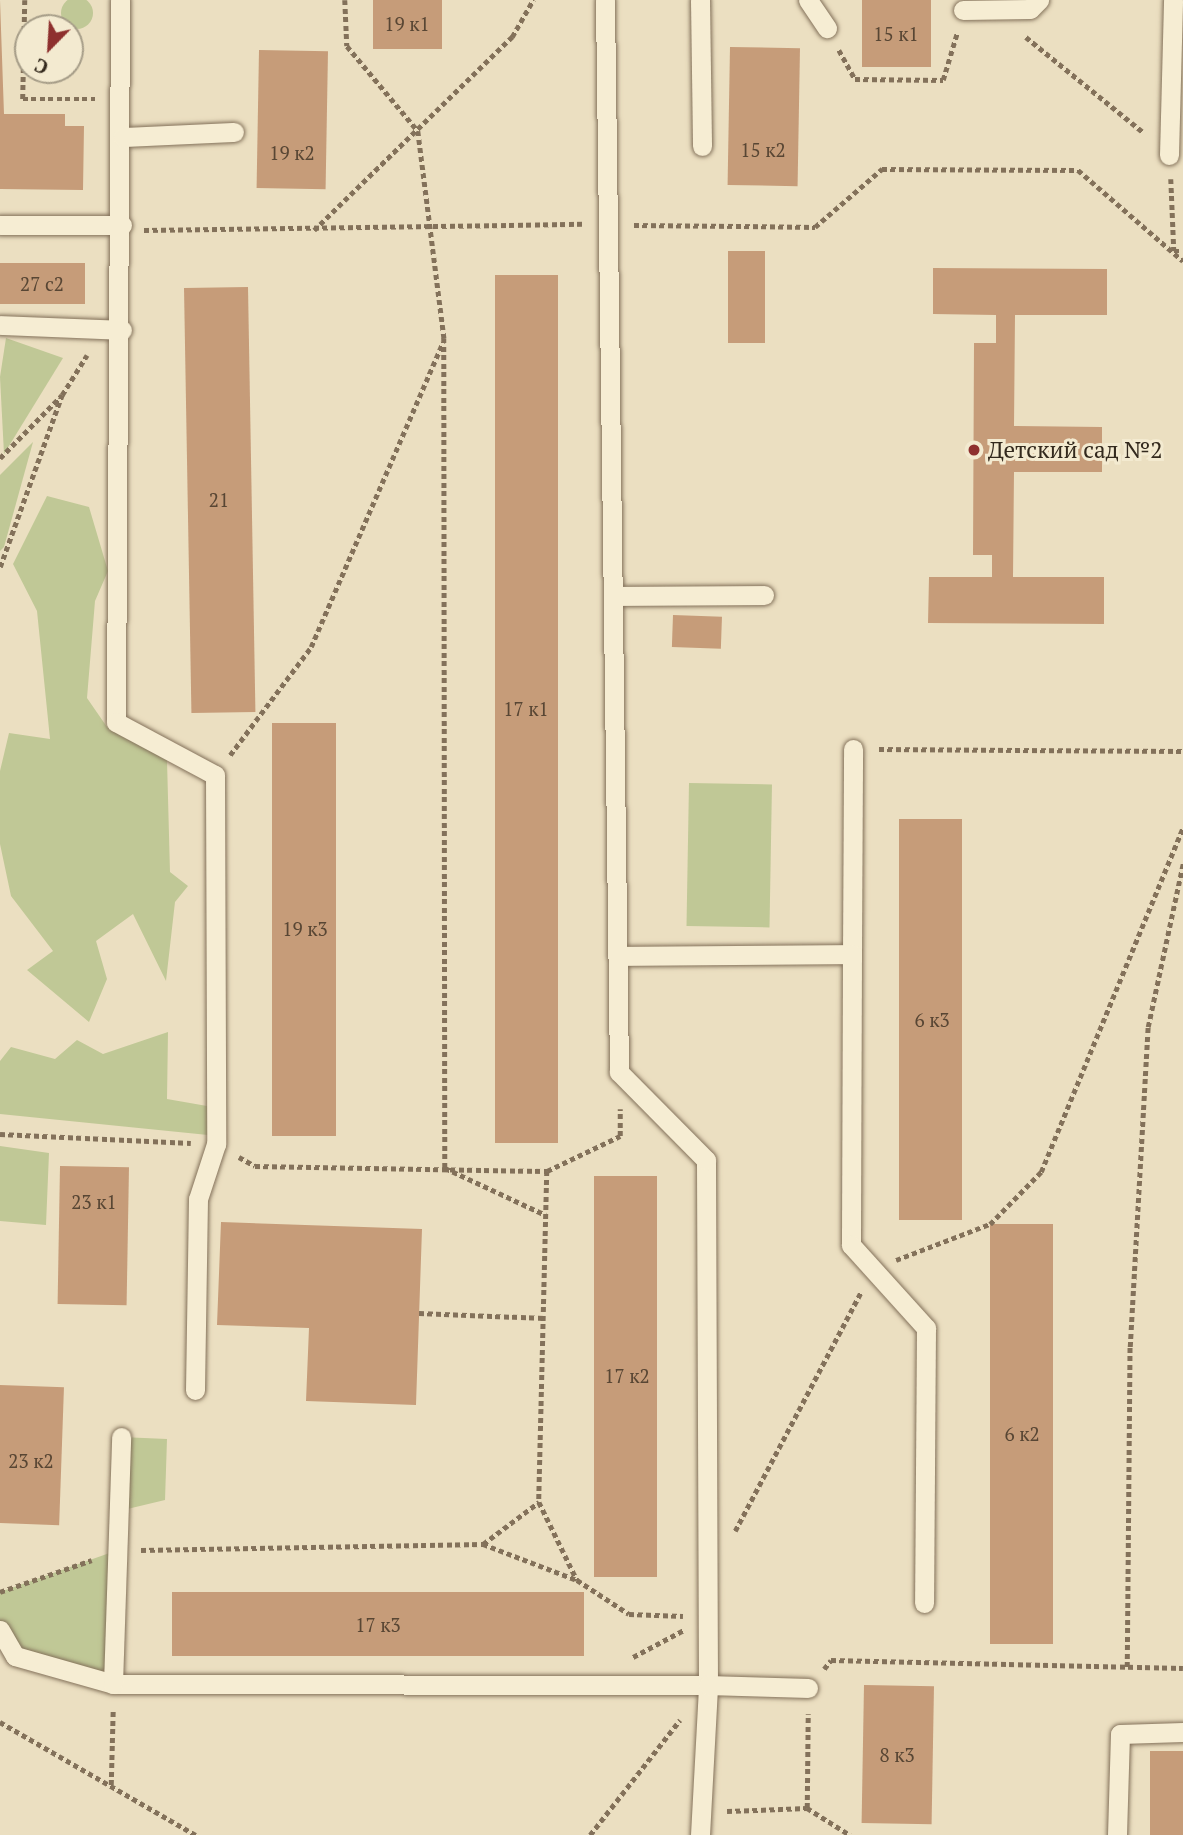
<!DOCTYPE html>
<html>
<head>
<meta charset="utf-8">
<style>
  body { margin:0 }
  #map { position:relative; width:1183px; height:1835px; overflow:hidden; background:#ebdfc1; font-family:"PT Serif",serif }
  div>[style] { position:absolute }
  .green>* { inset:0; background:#c0c896; transform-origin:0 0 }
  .round { border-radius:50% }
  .building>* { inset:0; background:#c69c79; transform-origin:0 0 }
  .path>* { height:4.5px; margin-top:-2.25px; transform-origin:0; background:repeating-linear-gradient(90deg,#83715a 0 5px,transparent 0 8.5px) }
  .roads { filter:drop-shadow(0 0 2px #83715a) drop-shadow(0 0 2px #83715a) }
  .service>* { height:19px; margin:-9.5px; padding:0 9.5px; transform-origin:9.5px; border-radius:9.5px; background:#f6edd3 }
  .dots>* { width:19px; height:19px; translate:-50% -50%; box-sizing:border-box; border:4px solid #f3ead0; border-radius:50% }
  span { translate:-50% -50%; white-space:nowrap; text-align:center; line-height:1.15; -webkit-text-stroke:6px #f3ead0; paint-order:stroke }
  .number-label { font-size:19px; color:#584634 }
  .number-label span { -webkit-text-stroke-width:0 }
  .poi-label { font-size:23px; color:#33291d }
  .left { translate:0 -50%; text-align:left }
  .north { position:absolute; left:14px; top:14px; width:70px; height:70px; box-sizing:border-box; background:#f3ead0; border:2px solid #a69d88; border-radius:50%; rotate:204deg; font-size:19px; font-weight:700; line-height:28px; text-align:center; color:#33291d }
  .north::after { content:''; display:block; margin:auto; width:24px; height:32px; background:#8e302e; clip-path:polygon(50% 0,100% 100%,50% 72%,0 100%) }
</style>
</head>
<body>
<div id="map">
  <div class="green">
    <i class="round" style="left:61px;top:-3px;width:32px;height:32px"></i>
    <i style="clip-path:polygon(6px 338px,63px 358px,4px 454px,0 377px)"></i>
    <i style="clip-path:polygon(33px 442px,4px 547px,0 551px,0 475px)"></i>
    <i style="clip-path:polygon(47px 496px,89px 507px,108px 571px,95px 601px,87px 698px,107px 727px,167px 760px,170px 872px,188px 886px,175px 902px,166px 981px,133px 914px,96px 941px,107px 979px,89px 1022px,27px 970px,53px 951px,11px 896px,0 844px,0 771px,9px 733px,50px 739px,37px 611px,13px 564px)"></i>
    <i style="left:689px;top:783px;width:83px;height:143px;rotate:1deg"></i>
    <i style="clip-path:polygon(168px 1032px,167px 1099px,207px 1106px,208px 1135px,0 1114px,0 1061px,11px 1047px,55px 1059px,77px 1040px,103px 1054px)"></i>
    <i style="clip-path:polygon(0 1146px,49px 1153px,46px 1225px,0 1221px)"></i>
    <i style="clip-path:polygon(121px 1437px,167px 1439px,165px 1500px,119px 1511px)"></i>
    <i style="clip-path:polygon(118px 1550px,113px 1684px,15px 1656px,0 1630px,0 1592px)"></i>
  </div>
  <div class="building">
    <i style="clip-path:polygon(0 0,4px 114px,65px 114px,65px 126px,84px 126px,83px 190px,0 189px)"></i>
    <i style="left:373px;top:0;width:69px;height:49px"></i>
    <i style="left:862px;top:0;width:69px;height:67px"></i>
    <i style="left:730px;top:47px;width:70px;height:138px;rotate:1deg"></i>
    <i style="left:259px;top:50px;width:69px;height:138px;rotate:1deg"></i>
    <i style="left:728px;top:251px;width:37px;height:92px"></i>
    <i style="left:85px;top:263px;width:41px;height:85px;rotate:90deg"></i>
    <i style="clip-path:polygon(933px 268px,1107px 269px,1107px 315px,1015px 315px,1014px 426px,1102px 427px,1102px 472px,1014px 472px,1013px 577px,1104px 577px,1104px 624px,928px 623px,929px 577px,992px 577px,992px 555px,973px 555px,974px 343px,996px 343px,996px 315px,933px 314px)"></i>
    <i style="left:495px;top:275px;width:63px;height:868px"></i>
    <i style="left:248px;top:287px;width:425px;height:64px;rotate:89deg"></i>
    <i style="left:673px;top:615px;width:49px;height:32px;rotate:2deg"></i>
    <i style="left:272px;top:723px;width:64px;height:413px"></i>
    <i style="left:899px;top:819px;width:63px;height:401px"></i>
    <i style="left:60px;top:1166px;width:69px;height:138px;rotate:1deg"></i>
    <i style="left:594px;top:1176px;width:63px;height:401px"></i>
    <i style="clip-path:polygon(221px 1222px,422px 1229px,416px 1405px,306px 1401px,309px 1328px,217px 1325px)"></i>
    <i style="left:990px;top:1224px;width:63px;height:420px"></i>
    <i style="left:0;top:1385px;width:64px;height:138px;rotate:2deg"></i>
    <i style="left:584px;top:1592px;width:64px;height:412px;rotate:90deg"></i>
    <i style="left:864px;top:1685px;width:70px;height:138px;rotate:1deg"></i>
    <i style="left:1150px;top:1751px;width:33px;height:84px"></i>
  </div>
  <div class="path">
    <i style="left:25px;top:0;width:99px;rotate:91.2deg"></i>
    <i style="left:23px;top:99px;width:72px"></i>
    <i style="left:345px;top:0;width:46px;rotate:87.5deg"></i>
    <i style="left:347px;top:46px;width:111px;rotate:50.1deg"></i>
    <i style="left:418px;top:131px;width:209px;rotate:82.8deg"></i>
    <i style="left:444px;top:338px;width:830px;rotate:89.93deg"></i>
    <i style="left:445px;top:1168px;width:111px;rotate:25deg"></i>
    <i style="left:1026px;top:37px;width:152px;rotate:39.1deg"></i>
    <i style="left:839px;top:50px;width:33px;rotate:61deg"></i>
    <i style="left:855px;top:79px;width:88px;rotate:0.7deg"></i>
    <i style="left:943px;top:80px;width:49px;rotate:-73.4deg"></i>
    <i style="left:1171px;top:179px;width:72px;rotate:87.6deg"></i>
    <i style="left:1174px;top:251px;width:9px"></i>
    <i style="left:634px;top:225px;width:181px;rotate:0.6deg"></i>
    <i style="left:815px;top:227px;width:89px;rotate:-40.9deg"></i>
    <i style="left:882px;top:169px;width:196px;rotate:0.3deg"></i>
    <i style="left:1078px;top:170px;width:139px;rotate:40.9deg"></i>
    <i style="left:144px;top:230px;width:439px;rotate:-0.8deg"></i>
    <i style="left:314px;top:230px;width:277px;rotate:-44.3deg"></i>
    <i style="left:512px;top:37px;width:43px;rotate:-60.4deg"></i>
    <i style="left:0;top:458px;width:88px;rotate:-45.5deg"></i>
    <i style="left:62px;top:395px;width:47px;rotate:-58deg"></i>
    <i style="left:0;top:567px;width:183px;rotate:-70.2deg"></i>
    <i style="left:879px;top:749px;width:304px;rotate:0.4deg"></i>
    <i style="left:230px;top:755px;width:135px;rotate:-53.1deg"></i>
    <i style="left:311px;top:647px;width:332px;rotate:-66.6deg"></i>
    <i style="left:0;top:1134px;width:191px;rotate:2.7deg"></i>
    <i style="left:239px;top:1157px;width:18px;rotate:29deg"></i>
    <i style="left:255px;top:1166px;width:292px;rotate:1deg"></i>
    <i style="left:547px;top:1171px;width:81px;rotate:-25.6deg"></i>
    <i style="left:620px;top:1136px;width:27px;rotate:-90deg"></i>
    <i style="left:547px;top:1171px;width:331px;rotate:91.4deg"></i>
    <i style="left:539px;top:1502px;width:87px;rotate:64deg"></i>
    <i style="left:896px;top:1260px;width:101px;rotate:-21deg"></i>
    <i style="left:990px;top:1224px;width:73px;rotate:-45.6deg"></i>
    <i style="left:1041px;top:1172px;width:373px;rotate:-67.6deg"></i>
    <i style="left:419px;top:1313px;width:126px;rotate:2.3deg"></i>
    <i style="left:735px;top:1531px;width:270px;rotate:-62.2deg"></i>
    <i style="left:483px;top:1544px;width:101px;rotate:21deg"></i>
    <i style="left:577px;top:1580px;width:62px;rotate:33.2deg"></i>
    <i style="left:629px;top:1614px;width:54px;rotate:2.1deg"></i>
    <i style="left:141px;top:1550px;width:342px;rotate:-1deg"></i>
    <i style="left:483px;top:1544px;width:70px;rotate:-36.9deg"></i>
    <i style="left:0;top:1592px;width:97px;rotate:-19.2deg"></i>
    <i style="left:633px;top:1657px;width:58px;rotate:-27.9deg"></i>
    <i style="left:1127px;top:1667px;width:320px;rotate:-89.5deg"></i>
    <i style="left:1130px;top:1347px;width:321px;rotate:-86.8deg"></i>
    <i style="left:1148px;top:1027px;width:167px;rotate:-77.9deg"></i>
    <i style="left:824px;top:1669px;width:11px;rotate:-52deg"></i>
    <i style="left:831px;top:1660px;width:352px;rotate:1.3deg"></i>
    <i style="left:0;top:1722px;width:226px;rotate:30deg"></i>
    <i style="left:111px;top:1785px;width:76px;rotate:-88.5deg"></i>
    <i style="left:807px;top:1808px;width:94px;rotate:-89.4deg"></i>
    <i style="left:727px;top:1811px;width:80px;rotate:-2.1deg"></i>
    <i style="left:807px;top:1808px;width:51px;rotate:32.1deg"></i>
    <i style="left:590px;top:1835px;width:146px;rotate:-52deg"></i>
  </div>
  <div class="roads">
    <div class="service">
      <i style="left:120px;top:0;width:722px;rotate:90.32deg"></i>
      <i style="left:116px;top:722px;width:112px;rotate:28.2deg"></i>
      <i style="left:215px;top:775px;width:369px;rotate:89.8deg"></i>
      <i style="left:216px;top:1144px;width:58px;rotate:108.1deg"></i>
      <i style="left:198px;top:1199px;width:191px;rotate:90.9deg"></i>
      <i style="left:700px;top:0;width:146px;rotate:89.2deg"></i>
      <i style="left:808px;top:0;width:34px;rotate:56deg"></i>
      <i style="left:963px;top:10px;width:67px;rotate:-0.9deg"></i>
      <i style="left:1030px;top:9px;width:13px;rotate:-45deg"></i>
      <i style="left:123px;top:137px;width:111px;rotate:-2.6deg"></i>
      <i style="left:1169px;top:155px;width:155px;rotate:-88.5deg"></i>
      <i style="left:0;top:225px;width:122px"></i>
      <i style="left:0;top:325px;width:122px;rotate:2.3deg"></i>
      <i style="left:617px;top:596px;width:147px;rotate:-0.4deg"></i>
      <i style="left:852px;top:954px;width:205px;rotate:-89.7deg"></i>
      <i style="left:619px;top:956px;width:233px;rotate:-0.5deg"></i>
      <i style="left:852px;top:954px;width:291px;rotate:90.2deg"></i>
      <i style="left:851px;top:1245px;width:112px;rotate:47.9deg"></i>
      <i style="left:926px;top:1328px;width:275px;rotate:90.4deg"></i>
      <i style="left:0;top:1630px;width:30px;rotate:60deg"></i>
      <i style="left:15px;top:1656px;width:102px;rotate:15.9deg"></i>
      <i style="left:113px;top:1684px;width:595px;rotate:0.1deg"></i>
      <i style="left:708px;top:1685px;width:525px;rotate:-90.22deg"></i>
      <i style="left:706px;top:1160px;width:124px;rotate:-134.7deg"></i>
      <i style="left:619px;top:1072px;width:1072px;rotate:-90.75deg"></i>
      <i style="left:113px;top:1684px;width:247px;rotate:-88.1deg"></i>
      <i style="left:700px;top:1835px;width:150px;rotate:-86.9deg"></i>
      <i style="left:708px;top:1685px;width:100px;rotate:1.7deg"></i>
      <i style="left:1117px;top:1835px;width:101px;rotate:-88.3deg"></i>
      <i style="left:1120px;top:1734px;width:63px;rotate:-1.8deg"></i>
    </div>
  </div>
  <div class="dots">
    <i style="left:974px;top:450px;background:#8e302e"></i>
  </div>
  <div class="number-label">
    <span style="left:407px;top:24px">19 к1</span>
    <span style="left:896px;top:34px">15 к1</span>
    <span style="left:763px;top:150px">15 к2</span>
    <span style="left:292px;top:153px">19 к2</span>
    <span style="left:42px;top:284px">27 с2</span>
    <span style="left:219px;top:500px">21</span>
    <span style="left:526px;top:709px">17 к1</span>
    <span style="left:305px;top:929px">19 к3</span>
    <span style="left:932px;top:1020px">6 к3</span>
    <span style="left:94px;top:1202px">23 к1</span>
    <span style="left:627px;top:1376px">17 к2</span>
    <span style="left:1022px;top:1434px">6 к2</span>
    <span style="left:31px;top:1461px">23 к2</span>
    <span style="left:378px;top:1625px">17 к3</span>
    <span style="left:897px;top:1755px">8 к3</span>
  </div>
  <div class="poi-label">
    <span class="left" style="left:988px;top:450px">Детский сад №2</span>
  </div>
  <div class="north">С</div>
</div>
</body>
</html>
